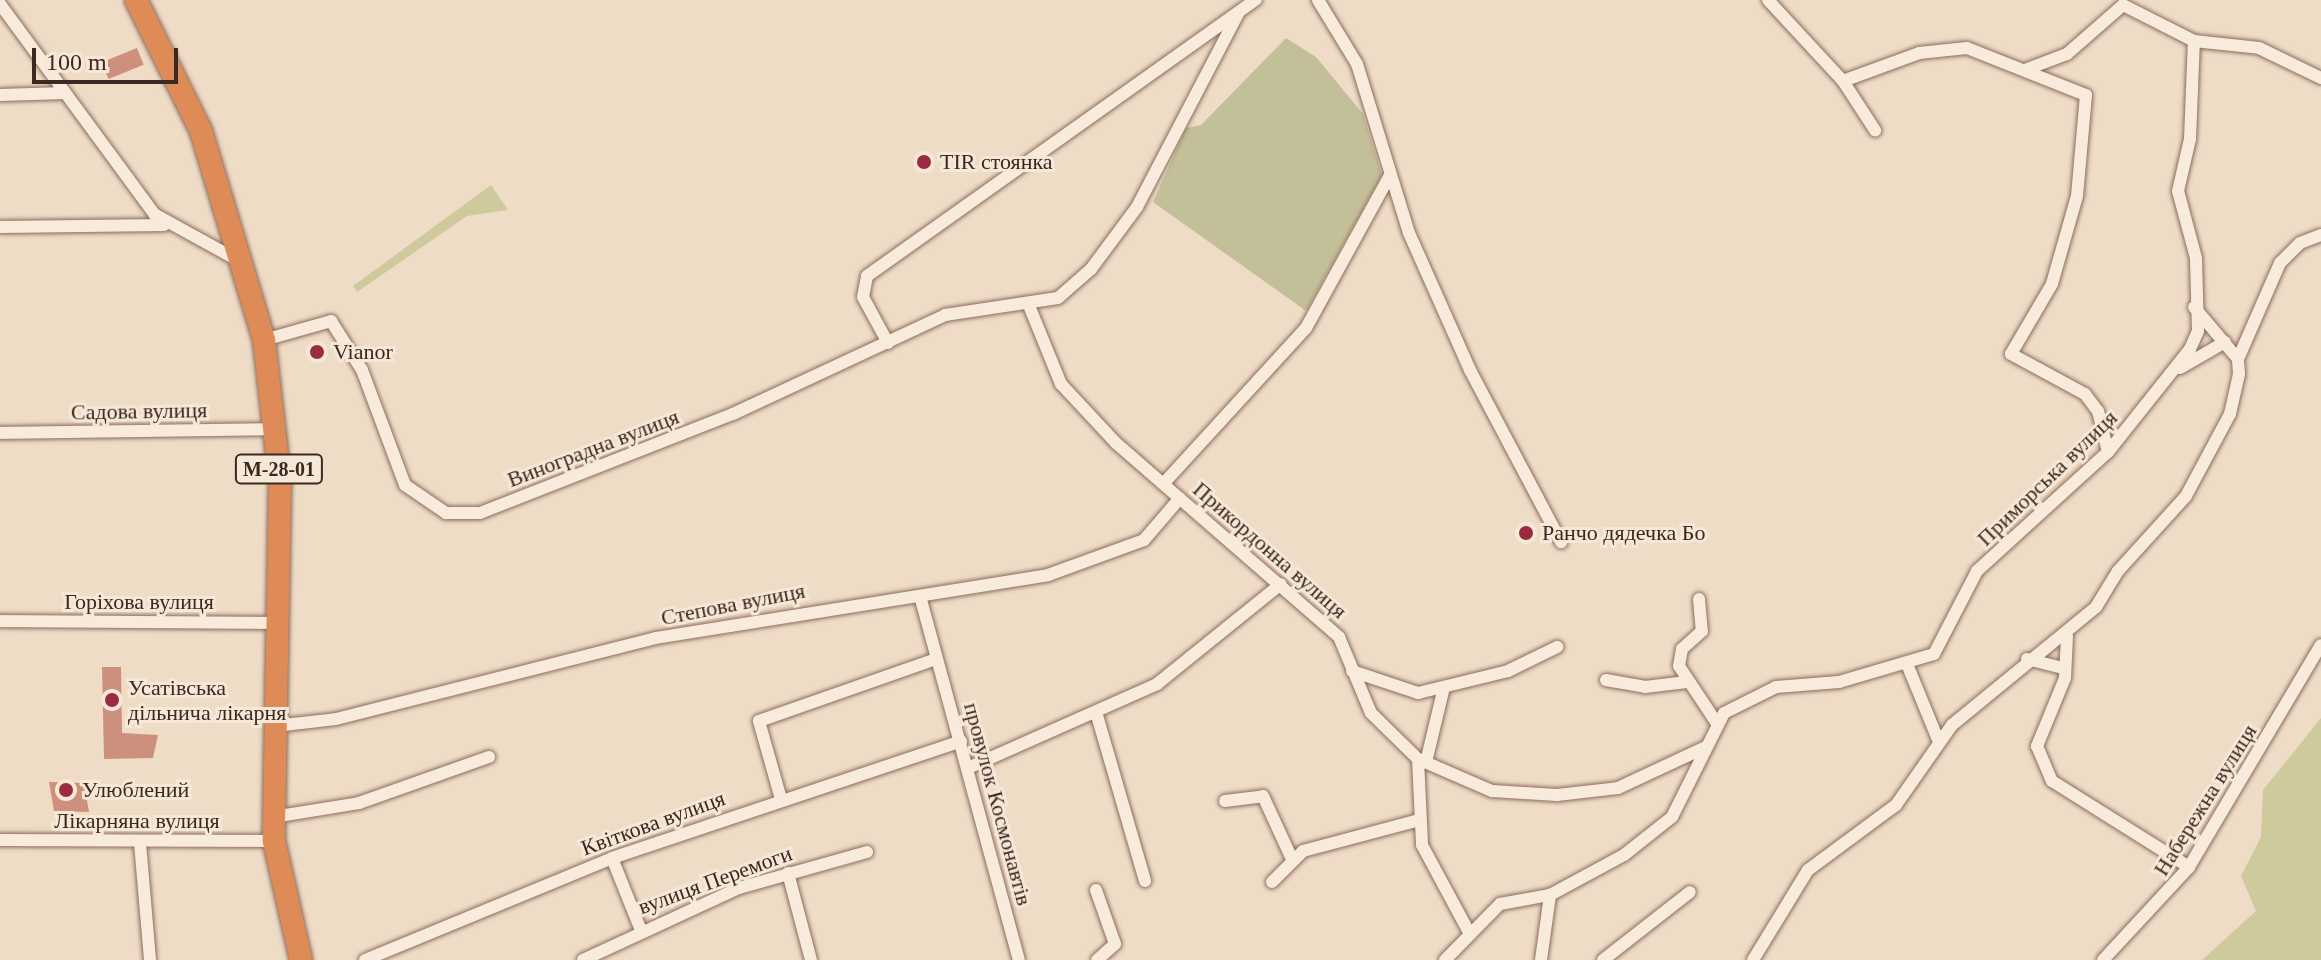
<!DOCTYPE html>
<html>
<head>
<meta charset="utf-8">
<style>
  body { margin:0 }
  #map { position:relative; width:2321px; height:960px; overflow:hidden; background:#efdcc7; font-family:"Times New Roman",serif }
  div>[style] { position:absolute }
  .green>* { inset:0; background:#ceca9b }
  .cemetery>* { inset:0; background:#c3c099 }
  .building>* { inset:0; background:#cd907d; transform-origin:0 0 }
  .roads { filter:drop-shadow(0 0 2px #8b6d5c) drop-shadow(0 0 2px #8b6d5c) }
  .street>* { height:12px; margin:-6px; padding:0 6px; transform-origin:6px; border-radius:6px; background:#f9ebdb }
  .highway>* { height:22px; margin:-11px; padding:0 11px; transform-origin:11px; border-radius:11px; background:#de8b58 }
  .dots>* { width:22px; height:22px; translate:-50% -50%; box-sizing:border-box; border:4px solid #f6e8d7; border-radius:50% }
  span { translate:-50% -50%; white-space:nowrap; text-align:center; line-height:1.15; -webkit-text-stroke:6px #f6e8d7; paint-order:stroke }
  .shield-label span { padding:2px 6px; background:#f6e8d7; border:2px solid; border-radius:6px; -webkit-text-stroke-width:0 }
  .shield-label { font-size:20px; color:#3b2820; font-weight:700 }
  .poi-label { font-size:22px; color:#3b2820 }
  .left { translate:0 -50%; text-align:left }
  .street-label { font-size:22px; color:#3b2820 }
  .scale { position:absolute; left:32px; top:48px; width:146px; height:36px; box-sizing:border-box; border:4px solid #3b2820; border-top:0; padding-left:10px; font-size:24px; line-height:28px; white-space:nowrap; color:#3b2820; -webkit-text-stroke:6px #f6e8d7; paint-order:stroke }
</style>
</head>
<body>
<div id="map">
  <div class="green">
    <i style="clip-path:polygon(491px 185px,508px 210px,467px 216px,357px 292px,353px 286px)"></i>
    <i style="clip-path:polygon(2321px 718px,2321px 960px,2202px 960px,2256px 911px,2241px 876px,2261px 837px,2263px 790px)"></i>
  </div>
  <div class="cemetery">
    <i style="clip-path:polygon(1286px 38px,1316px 57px,1363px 114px,1382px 175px,1306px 311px,1153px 202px,1186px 128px,1201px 125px)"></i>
  </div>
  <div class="building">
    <i style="left:137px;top:48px;width:18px;height:38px;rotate:68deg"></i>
    <i style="clip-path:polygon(102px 667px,121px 667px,122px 733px,158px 735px,153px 758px,104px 759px)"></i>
    <i style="clip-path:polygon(49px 782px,84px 783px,89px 812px,54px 811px)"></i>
  </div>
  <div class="roads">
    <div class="street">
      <i style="left:1318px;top:0;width:75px;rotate:58.6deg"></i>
      <i style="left:1357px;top:64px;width:177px;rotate:72.9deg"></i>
      <i style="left:1409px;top:233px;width:150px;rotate:66deg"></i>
      <i style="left:1470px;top:370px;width:195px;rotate:62.1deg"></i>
      <i style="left:1768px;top:0;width:110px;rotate:47.2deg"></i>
      <i style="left:1843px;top:81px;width:59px;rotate:56.9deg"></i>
      <i style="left:0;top:4px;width:260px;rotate:53.7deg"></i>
      <i style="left:154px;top:214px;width:99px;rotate:28.9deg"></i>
      <i style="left:2027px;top:69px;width:43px;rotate:-20.6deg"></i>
      <i style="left:2067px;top:54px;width:74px;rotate:-41.2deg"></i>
      <i style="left:2123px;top:5px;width:80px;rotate:26.9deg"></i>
      <i style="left:2194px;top:41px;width:65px;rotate:6.1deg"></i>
      <i style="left:2259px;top:48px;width:69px;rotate:25.8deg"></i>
      <i style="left:1843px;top:81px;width:81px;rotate:-20.2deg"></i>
      <i style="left:1919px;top:53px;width:48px;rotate:-5.9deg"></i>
      <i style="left:1967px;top:48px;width:128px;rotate:21.6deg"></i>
      <i style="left:2086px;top:95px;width:101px;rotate:95.1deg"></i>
      <i style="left:2077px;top:196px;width:91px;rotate:105.9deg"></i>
      <i style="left:2052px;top:284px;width:81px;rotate:120.4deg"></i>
      <i style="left:2011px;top:354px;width:84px;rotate:28.4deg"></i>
      <i style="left:2085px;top:394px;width:21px;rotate:53deg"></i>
      <i style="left:2098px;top:411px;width:42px;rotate:76.3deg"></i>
      <i style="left:0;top:95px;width:65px;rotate:-1.8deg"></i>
      <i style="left:0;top:227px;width:164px;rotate:-0.7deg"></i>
      <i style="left:1030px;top:308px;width:82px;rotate:67.8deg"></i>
      <i style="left:1061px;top:384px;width:81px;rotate:47deg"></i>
      <i style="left:1116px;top:443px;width:296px;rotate:41deg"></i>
      <i style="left:1339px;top:637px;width:82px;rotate:67.2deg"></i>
      <i style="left:1371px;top:713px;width:66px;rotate:44.4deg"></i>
      <i style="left:1418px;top:759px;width:86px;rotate:87.3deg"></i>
      <i style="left:1422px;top:845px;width:101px;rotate:61.7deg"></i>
      <i style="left:264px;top:340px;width:70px;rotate:-15.8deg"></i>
      <i style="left:331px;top:321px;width:58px;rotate:57.7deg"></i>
      <i style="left:362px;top:370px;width:123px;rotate:69.5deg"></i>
      <i style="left:405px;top:485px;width:50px;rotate:34.3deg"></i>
      <i style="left:446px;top:513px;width:34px"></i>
      <i style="left:480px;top:513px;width:272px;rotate:-21.4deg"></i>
      <i style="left:733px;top:414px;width:234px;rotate:-25deg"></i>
      <i style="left:945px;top:315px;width:114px;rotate:-8.6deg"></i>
      <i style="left:1058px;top:298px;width:44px;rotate:-41.3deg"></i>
      <i style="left:1091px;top:269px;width:77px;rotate:-53.4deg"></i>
      <i style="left:1137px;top:207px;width:220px;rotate:-62.4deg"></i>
      <i style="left:888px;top:343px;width:52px;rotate:-118.5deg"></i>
      <i style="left:863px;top:297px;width:21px;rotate:-79deg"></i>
      <i style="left:867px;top:276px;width:477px;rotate:-35.4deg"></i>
      <i style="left:2238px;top:359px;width:105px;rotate:-66.4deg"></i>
      <i style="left:2280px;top:263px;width:28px;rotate:-45deg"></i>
      <i style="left:2300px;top:243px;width:22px;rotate:-21deg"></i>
      <i style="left:2180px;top:368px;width:52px;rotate:-30deg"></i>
      <i style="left:0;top:433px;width:278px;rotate:-0.8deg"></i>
      <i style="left:1164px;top:483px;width:210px;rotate:-47.5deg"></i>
      <i style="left:1306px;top:328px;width:175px;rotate:-61.2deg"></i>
      <i style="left:920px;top:596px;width:377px;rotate:74.8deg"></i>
      <i style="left:1699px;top:599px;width:32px;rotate:85deg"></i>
      <i style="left:1702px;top:631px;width:27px;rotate:138deg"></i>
      <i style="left:1682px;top:649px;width:17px;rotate:100deg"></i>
      <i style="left:1679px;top:666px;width:67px;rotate:56.5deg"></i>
      <i style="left:0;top:621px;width:278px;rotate:0.4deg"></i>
      <i style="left:2067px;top:636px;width:42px;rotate:92.7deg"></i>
      <i style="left:2065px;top:678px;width:74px;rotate:112.4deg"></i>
      <i style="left:2037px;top:746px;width:38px;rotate:67deg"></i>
      <i style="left:2052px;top:781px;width:162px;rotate:32.1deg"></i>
      <i style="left:2027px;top:659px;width:37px;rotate:14deg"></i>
      <i style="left:1907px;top:664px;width:84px;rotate:67.7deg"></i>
      <i style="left:1352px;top:671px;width:70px;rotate:18.4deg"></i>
      <i style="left:1418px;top:693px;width:93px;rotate:-13.7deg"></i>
      <i style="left:1508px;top:671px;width:55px;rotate:-26.1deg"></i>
      <i style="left:1606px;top:680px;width:40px;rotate:10deg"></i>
      <i style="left:1645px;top:687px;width:42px;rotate:-6.8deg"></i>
      <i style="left:1096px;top:712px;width:176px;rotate:73.8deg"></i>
      <i style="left:275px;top:726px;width:61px;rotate:-6.5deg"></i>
      <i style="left:336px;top:719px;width:330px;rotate:-14.2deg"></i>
      <i style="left:656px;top:638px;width:397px;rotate:-9.1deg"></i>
      <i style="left:1048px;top:575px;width:102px;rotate:-20deg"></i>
      <i style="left:1144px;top:540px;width:55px;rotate:-49.4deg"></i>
      <i style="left:1418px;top:759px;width:81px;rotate:23.4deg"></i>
      <i style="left:1492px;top:791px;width:65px;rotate:3.5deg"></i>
      <i style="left:1557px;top:795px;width:61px;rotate:-6.5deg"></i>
      <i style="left:1618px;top:788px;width:97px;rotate:-25deg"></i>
      <i style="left:1426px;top:762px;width:77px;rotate:-76.5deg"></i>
      <i style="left:970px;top:767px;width:205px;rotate:-23.9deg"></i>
      <i style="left:1157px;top:684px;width:159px;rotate:-38.9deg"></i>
      <i style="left:781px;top:799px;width:81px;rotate:-105.8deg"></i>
      <i style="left:759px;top:721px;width:188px;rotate:-19.3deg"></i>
      <i style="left:1225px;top:801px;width:38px;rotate:-7deg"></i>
      <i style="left:1263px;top:796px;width:67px;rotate:65.3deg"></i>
      <i style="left:273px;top:817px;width:87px;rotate:-9.2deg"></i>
      <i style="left:359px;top:803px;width:138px;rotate:-19.5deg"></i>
      <i style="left:0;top:840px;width:274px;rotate:0.2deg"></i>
      <i style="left:140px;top:843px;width:117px;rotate:85.1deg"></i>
      <i style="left:612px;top:858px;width:75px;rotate:68.2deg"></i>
      <i style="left:788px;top:873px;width:90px;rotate:75.2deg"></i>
      <i style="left:1272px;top:882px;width:44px;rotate:-45deg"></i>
      <i style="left:1303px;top:851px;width:117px;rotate:-14.9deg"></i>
      <i style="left:1096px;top:890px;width:57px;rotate:70.6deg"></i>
      <i style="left:1115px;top:944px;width:24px;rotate:138deg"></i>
      <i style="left:365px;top:960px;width:267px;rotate:-22.4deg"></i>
      <i style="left:612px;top:858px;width:368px;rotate:-18.5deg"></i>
      <i style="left:583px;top:960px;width:172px;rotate:-24.8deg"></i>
      <i style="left:739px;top:888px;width:133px;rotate:-15.7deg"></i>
      <i style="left:1445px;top:960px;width:78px;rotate:-45.5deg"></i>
      <i style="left:1500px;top:904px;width:51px;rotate:-10.2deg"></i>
      <i style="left:1541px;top:960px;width:66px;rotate:-82.1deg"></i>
      <i style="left:1550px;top:895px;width:84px;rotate:-28.4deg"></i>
      <i style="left:1624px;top:855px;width:61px;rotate:-38.4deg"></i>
      <i style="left:1672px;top:817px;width:116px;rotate:-63.4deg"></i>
      <i style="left:1724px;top:713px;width:58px;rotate:-26.6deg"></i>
      <i style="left:1776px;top:687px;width:63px;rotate:-4.5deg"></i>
      <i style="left:1839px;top:682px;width:99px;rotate:-16.4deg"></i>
      <i style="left:1934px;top:654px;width:93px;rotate:-62.6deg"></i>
      <i style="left:1977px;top:571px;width:177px;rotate:-42.3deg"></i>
      <i style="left:2108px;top:452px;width:132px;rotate:-51.5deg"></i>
      <i style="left:2190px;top:349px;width:20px;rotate:-66deg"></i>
      <i style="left:2198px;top:331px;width:73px;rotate:-91.6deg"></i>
      <i style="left:2196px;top:258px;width:69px;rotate:-105deg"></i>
      <i style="left:2178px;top:191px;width:53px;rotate:-77deg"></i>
      <i style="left:2190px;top:139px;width:98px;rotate:-87.7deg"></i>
      <i style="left:1603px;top:960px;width:110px;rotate:-38deg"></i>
      <i style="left:1753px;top:960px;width:105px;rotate:-58.6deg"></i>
      <i style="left:1808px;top:870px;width:109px;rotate:-36.5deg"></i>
      <i style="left:1896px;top:805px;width:98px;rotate:-55deg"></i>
      <i style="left:1952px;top:725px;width:186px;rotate:-39.3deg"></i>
      <i style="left:2096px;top:607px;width:42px;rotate:-58.6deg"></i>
      <i style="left:2118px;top:571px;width:101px;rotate:-47.8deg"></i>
      <i style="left:2186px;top:496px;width:93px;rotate:-61.8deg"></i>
      <i style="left:2230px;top:414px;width:41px;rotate:-77.3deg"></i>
      <i style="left:2239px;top:374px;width:15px;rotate:-94deg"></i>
      <i style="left:2238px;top:359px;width:68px;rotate:-130.2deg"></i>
      <i style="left:2103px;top:960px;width:127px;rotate:-47.2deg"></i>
      <i style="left:2189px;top:867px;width:258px;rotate:-59.3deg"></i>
    </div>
    <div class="highway">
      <i style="left:136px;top:0;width:146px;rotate:63.6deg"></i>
      <i style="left:201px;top:131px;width:218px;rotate:73.2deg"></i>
      <i style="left:264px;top:340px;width:142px;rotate:83.5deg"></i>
      <i style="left:280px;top:481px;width:360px;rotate:91deg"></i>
      <i style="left:274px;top:841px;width:122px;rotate:77.2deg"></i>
    </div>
  </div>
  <div class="dots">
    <i style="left:924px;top:162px;background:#9b2b40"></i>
    <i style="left:317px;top:352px;background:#9b2b40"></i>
    <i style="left:1526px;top:533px;background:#9b2b40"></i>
    <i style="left:112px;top:700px;background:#9b2b40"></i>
    <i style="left:66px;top:790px;background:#9b2b40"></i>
  </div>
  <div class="shield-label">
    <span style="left:279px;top:469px">М-28-01</span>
  </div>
  <div class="poi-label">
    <span class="left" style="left:940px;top:162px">TIR стоянка</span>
    <span class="left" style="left:333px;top:352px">Vianor</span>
    <span class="left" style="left:1542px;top:533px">Ранчо дядечка Бо</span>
    <span class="left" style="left:128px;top:700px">Усатівська<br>дільнича лікарня</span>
    <span class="left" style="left:82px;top:790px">Улюблений</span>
  </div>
  <div class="street-label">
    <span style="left:139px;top:411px;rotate:-1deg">Садова вулиця</span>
    <span style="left:593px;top:448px;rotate:-21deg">Виноградна вулиця</span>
    <span style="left:2047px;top:478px;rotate:-44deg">Приморська вулиця</span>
    <span style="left:1270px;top:550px;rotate:41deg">Прикордонна вулиця</span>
    <span style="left:139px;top:602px">Горіхова вулиця</span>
    <span style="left:733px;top:604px;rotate:-11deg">Степова вулиця</span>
    <span style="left:2205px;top:800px;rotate:-58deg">Набережна вулиця</span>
    <span style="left:998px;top:804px;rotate:75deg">провулок Космонавтів</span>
    <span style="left:137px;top:821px">Лікарняна вулиця</span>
    <span style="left:653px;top:823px;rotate:-20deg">Квіткова вулиця</span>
    <span style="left:715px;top:880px;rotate:-20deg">вулиця Перемоги</span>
  </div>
  <div class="scale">100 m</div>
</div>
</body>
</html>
